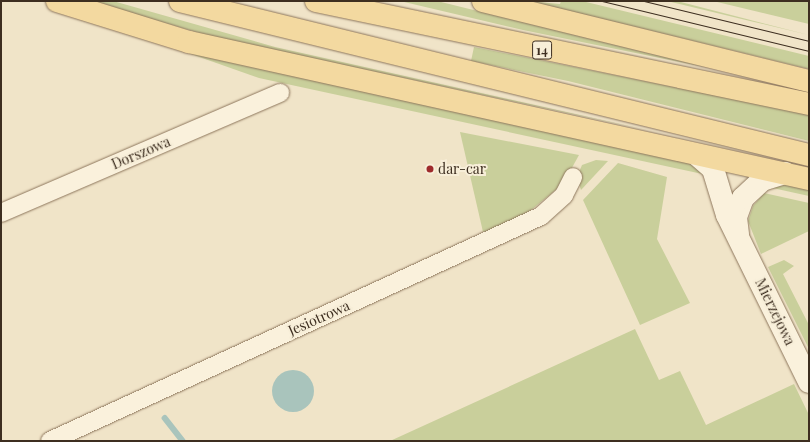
<!DOCTYPE html>
<html>
<head>
<meta charset="utf-8">
<style>
  body { margin:0 }
  #map { position:relative; width:810px; height:442px; overflow:hidden; background:#f0e4c8; font-family:"Playfair Display",serif }
  div>[style] { position:absolute }
  .green>* { inset:0; background:#c9cf9b }
  .water>* { inset:0; background:#a9c4bc }
  .round { border-radius:50% }
  .stream>* { height:5.5px; margin:-2.75px; padding:0 2.75px; transform-origin:2.75px; border-radius:2.75px; background:#a9c4bc }
  .roads { filter:drop-shadow(0 0 1px #8d765c) drop-shadow(0 0 1px #8d765c) }
  .street>* { height:18px; margin:-9px; padding:0 9px; transform-origin:9px; border-radius:9px; background:#faf1dc }
  .secondary>* { height:22px; margin:-11px; padding:0 11px; transform-origin:11px; border-radius:11px; background:#faf1dc }
  .primary>* { height:22px; margin:-11px; padding:0 11px; transform-origin:11px; border-radius:11px; background:#f3d9a0 }
  .tram>* { height:1px; margin:-0.5px; padding:0 0.5px; transform-origin:0.5px; border-radius:0.5px; background:#3d2e20 }
  .dots>* { width:11px; height:11px; translate:-50% -50%; box-sizing:border-box; border:2px solid #f7eed8; border-radius:50% }
  span { translate:-50% -50%; white-space:nowrap; text-align:center; line-height:1.15; -webkit-text-stroke:4px #f7eed8; paint-order:stroke }
  .shield-label span { padding:1px 3px; background:#f7eed8; border:1px solid; border-radius:3px; -webkit-text-stroke-width:0 }
  .shield-label { font-size:13px; color:#3d2e20; font-weight:700 }
  .street-label { font-size:14px; color:#3d2e20 }
  .poi-label { font-size:14px; color:#3d2e20 }
  .left { translate:0 -50%; text-align:left }
  .frame { position:absolute; inset:0; border:2px solid #3d2e20; pointer-events:none }
</style>
</head>
<body>
<div id="map">
  <div class="green">
    <i style="clip-path:polygon(90px 1px,113px 1px,275px 47px,651px 131px,213px 37px)"></i>
    <i style="clip-path:polygon(400px 1px,437px 1px,709px 68px,523px 30px)"></i>
    <i style="clip-path:polygon(528px 1px,560px 4px,561px 1px,582px 1px,809px 56px,809px 69px)"></i>
    <i style="clip-path:polygon(667px 1px,677px 1px,809px 35px,750px 21px)"></i>
    <i style="clip-path:polygon(713px 1px,809px 1px,809px 24px)"></i>
    <i style="clip-path:polygon(474px 47px,809px 114px,809px 141px,568px 81px,471px 61px)"></i>
    <i style="clip-path:polygon(188px 53px,690px 163px,707px 175px,259px 78px)"></i>
    <i style="clip-path:polygon(460px 132px,579px 155px,563px 184px,531px 210px,500px 229px,483px 232px)"></i>
    <i style="clip-path:polygon(596px 160px,608px 161px,581px 190px,577px 177px,582px 165px)"></i>
    <i style="clip-path:polygon(618px 163px,667px 177px,657px 239px,690px 303px,640px 325px,583px 200px)"></i>
    <i style="clip-path:polygon(778px 183px,809px 188px,809px 196px,768px 187px)"></i>
    <i style="clip-path:polygon(764px 193px,809px 203px,809px 231px,761px 254px,748px 221px,753px 206px)"></i>
    <i style="clip-path:polygon(784px 260px,794px 266px,783px 274px,809px 325px,809px 349px,768px 267px)"></i>
    <i style="clip-path:polygon(635px 329px,659px 380px,680px 371px,706px 425px,794px 384px,809px 415px,809px 441px,390px 441px)"></i>
  </div>
  <div class="water">
    <i class="round" style="left:272px;top:370px;width:42px;height:42px"></i>
  </div>
  <div class="stream">
    <i style="left:165px;top:418px;width:29px;rotate:52deg"></i>
  </div>
  <div class="roads">
    <div class="street">
      <i style="left:1px;top:213px;width:304px;rotate:-23.3deg"></i>
      <i style="left:50px;top:441px;width:540px;rotate:-24.62deg"></i>
      <i style="left:541px;top:216px;width:31px;rotate:-42deg"></i>
      <i style="left:564px;top:195px;width:20px;rotate:-63deg"></i>
    </div>
    <div class="secondary">
      <i style="left:697px;top:155px;width:21px;rotate:41deg"></i>
      <i style="left:713px;top:169px;width:48px;rotate:73.1deg"></i>
      <i style="left:727px;top:215px;width:186px;rotate:63.8deg"></i>
      <i style="left:738px;top:234px;width:17px;rotate:-97deg"></i>
      <i style="left:736px;top:217px;width:20px;rotate:-70deg"></i>
      <i style="left:743px;top:198px;width:26px;rotate:-43deg"></i>
      <i style="left:762px;top:180px;width:24px;rotate:-17deg"></i>
    </div>
    <div class="primary">
      <i style="left:57px;top:1px;width:138px;rotate:17.3deg"></i>
      <i style="left:189px;top:42px;width:635px;rotate:12.46deg"></i>
      <i style="left:180px;top:1px;width:648px;rotate:13.76deg"></i>
      <i style="left:316px;top:1px;width:504px;rotate:11.8deg"></i>
      <i style="left:483px;top:1px;width:336px;rotate:13.8deg"></i>
    </div>
  </div>
  <div class="tram">
    <i style="left:602px;top:1px;width:213px;rotate:13.6deg"></i>
    <i style="left:644px;top:1px;width:170px;rotate:13.6deg"></i>
  </div>
  <div class="dots">
    <i style="left:430px;top:169px;background:#9e2a2b"></i>
  </div>
  <div class="shield-label">
    <span style="left:542px;top:50px">14</span>
  </div>
  <div class="street-label">
    <span style="left:141px;top:153px;rotate:-23deg">Dorszowa</span>
    <span style="left:775px;top:312px;rotate:64deg">Mierzejowa</span>
    <span style="left:319px;top:318px;rotate:-24deg">Jesiotrowa</span>
  </div>
  <div class="poi-label">
    <span class="left" style="left:438px;top:169px">dar-car</span>
  </div>
  <div class="frame"></div>
</div>
</body>
</html>
